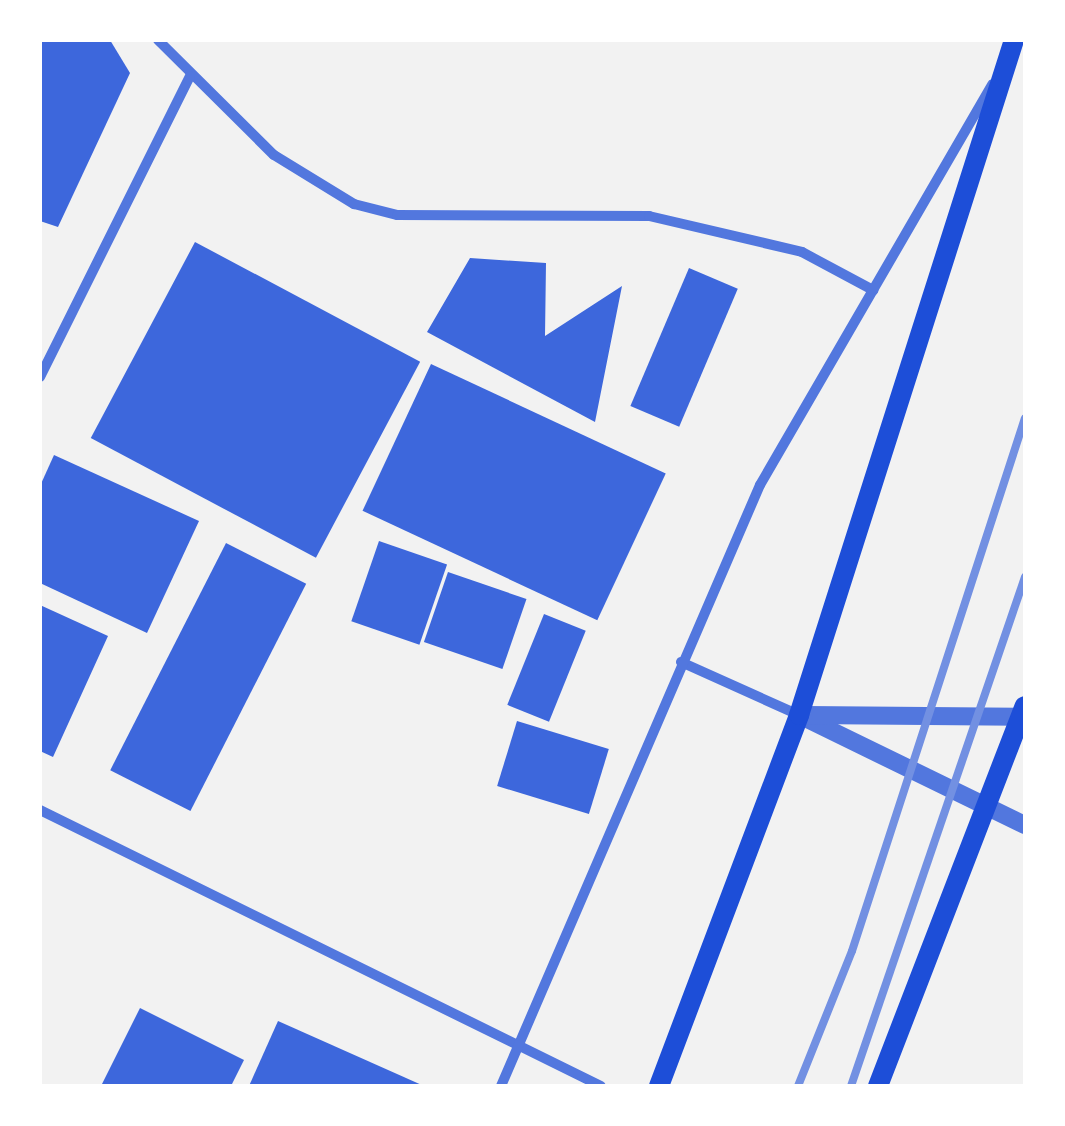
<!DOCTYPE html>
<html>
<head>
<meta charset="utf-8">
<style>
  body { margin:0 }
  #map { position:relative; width:1065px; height:1126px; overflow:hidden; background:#f2f2f2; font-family:"Alegreya Sans",sans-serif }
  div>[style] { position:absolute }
  .building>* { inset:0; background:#3d67dc; transform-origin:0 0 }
  .minor>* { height:10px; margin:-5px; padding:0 5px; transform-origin:5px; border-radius:5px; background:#5277de }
  .tertiary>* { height:18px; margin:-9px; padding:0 9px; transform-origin:9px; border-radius:9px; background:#5277de }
  .secondary>* { height:20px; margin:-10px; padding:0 10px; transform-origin:10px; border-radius:10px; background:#1d4ed8 }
  .rail>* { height:8px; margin:-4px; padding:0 4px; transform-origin:4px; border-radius:4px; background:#7290e2 }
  span { translate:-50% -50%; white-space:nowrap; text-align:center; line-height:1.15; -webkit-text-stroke:10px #fff; paint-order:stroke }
  .frame { position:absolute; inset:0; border:42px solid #fff; pointer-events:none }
</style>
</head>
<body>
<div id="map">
  <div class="building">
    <i style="clip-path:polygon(40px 40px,110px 40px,130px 73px,58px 227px,40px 221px)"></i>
    <i style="left:195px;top:242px;width:255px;height:222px;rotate:28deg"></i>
    <i style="clip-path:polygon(470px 258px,546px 263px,545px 336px,622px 286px,595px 422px,427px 332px)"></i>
    <i style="left:689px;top:268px;width:53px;height:150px;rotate:23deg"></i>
    <i style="left:431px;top:364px;width:259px;height:162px;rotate:25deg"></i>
    <i style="clip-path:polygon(54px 455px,199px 521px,147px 633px,40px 583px,40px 486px)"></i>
    <i style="left:379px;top:541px;width:72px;height:85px;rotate:19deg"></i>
    <i style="left:226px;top:543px;width:90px;height:255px;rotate:27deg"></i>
    <i style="left:448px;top:572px;width:83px;height:74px;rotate:19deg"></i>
    <i style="clip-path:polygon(40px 605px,108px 636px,53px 757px,40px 751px)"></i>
    <i style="left:544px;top:614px;width:45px;height:98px;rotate:22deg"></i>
    <i style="left:517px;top:721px;width:96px;height:68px;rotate:17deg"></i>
    <i style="clip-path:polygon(140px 1008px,244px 1060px,231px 1086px,101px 1086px)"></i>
    <i style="clip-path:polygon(278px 1021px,424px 1086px,249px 1086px)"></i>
  </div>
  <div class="minor">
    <i style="left:158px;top:40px;width:163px;rotate:44.8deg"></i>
    <i style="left:274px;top:155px;width:94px;rotate:31.5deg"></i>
    <i style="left:354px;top:204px;width:44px;rotate:14.3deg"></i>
    <i style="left:397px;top:215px;width:252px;rotate:0.2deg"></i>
    <i style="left:649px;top:216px;width:157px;rotate:13.2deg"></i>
    <i style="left:802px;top:252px;width:81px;rotate:28.2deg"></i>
    <i style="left:40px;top:377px;width:336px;rotate:-63.5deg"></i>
    <i style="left:681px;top:662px;width:129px;rotate:24.2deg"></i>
    <i style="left:40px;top:810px;width:625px;rotate:26.2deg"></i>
    <i style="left:501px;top:1086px;width:654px;rotate:-66.69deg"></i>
    <i style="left:760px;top:485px;width:463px;rotate:-59.9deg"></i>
  </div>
  <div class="tertiary">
    <i style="left:799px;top:715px;width:251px;rotate:26deg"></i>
    <i style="left:805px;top:715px;width:220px;rotate:0.5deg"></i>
  </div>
  <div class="secondary">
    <i style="left:659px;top:1086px;width:397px;rotate:-69.3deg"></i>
    <i style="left:799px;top:715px;width:708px;rotate:-72.33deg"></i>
    <i style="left:878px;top:1086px;width:407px;rotate:-68.9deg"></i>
  </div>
  <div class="rail">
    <i style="left:798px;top:1086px;width:145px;rotate:-68.2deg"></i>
    <i style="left:852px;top:951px;width:560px;rotate:-72.02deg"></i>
    <i style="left:851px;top:1086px;width:538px;rotate:-71.13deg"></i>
  </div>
  <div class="frame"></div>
</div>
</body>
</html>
